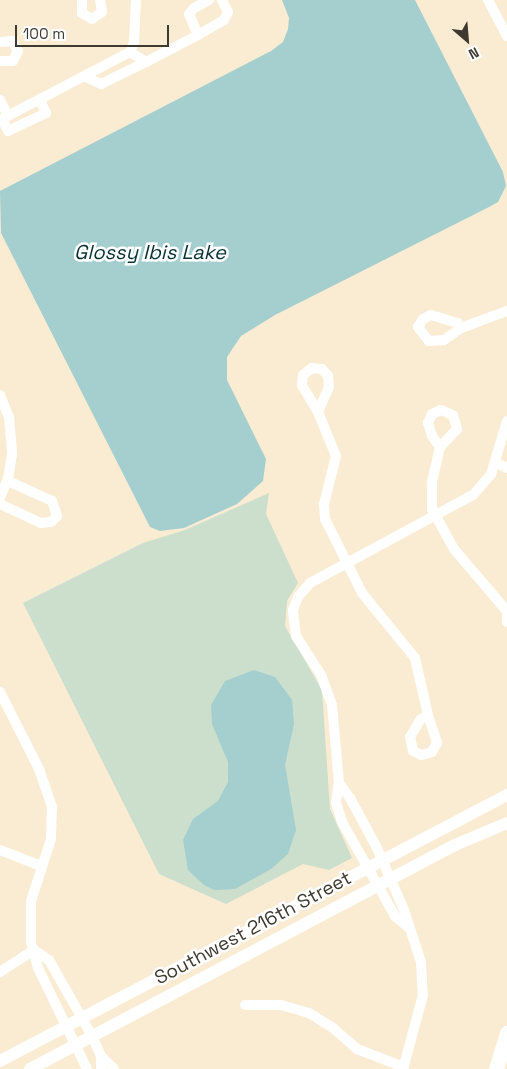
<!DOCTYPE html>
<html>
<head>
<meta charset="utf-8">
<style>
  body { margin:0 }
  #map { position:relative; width:507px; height:1069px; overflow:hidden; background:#f9ecd3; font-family:"Space Grotesk",sans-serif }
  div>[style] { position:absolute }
  .green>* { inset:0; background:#cbdfcc }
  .water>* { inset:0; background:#a5cecf }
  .minor>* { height:10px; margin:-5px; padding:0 5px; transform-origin:5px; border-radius:5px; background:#fff }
  .tertiary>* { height:12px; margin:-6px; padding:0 6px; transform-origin:6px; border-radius:6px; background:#fff }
  .secondary>* { height:15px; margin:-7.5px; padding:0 7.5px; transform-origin:7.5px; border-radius:7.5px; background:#fff }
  span { translate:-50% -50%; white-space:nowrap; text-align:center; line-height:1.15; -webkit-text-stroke:5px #fff; paint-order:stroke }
  .street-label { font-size:19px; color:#3f3a30 }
  .water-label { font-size:20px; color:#083133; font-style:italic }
  .north { position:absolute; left:442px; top:15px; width:50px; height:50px; -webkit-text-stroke:4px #fff; paint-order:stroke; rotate:153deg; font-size:14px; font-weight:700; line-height:20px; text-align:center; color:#3f3a30 }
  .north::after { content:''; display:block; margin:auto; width:18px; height:22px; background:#3f3a30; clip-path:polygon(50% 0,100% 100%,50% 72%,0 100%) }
  .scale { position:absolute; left:15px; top:25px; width:154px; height:22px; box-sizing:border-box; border:2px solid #3f3a30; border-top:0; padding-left:6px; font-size:15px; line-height:18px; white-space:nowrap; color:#3f3a30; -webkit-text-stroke:4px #fff; paint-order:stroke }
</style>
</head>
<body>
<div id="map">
  <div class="green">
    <i style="clip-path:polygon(269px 493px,266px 514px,298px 583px,287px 601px,285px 626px,322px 690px,330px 809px,352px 858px,329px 870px,303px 864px,226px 904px,159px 874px,23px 603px,143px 543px,185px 530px)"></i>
  </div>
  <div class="water">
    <i style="clip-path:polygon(282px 0,415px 0,503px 172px,506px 186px,498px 202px,489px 207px,275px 315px,241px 336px,227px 357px,227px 380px,266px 459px,263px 481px,237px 504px,184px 528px,160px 531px,150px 527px,1px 233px,0 191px,271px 51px,283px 42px,288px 29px,289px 18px)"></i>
    <i style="clip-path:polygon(254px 670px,275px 677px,292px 700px,294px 724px,285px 765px,296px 830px,288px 854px,271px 869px,235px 889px,214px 890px,204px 885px,188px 870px,183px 840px,193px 819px,218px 801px,228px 782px,228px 762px,212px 724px,211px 705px,225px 681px)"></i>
  </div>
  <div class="minor">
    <i style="left:82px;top:0;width:13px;rotate:90deg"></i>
    <i style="left:82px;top:13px;width:12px;rotate:31deg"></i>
    <i style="left:92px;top:19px;width:12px;rotate:-35deg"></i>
    <i style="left:102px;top:12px;width:12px;rotate:-99deg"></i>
    <i style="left:209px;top:0;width:17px;rotate:152deg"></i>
    <i style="left:194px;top:8px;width:8px;rotate:130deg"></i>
    <i style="left:189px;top:14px;width:23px;rotate:67deg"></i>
    <i style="left:198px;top:35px;width:30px;rotate:-30deg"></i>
    <i style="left:224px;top:20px;width:9px;rotate:-63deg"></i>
    <i style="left:228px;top:12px;width:13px;rotate:-117deg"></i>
    <i style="left:488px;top:0;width:41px;rotate:62.2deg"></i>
    <i style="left:0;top:42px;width:12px;rotate:-5deg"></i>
    <i style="left:12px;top:41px;width:12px;rotate:59deg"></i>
    <i style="left:18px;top:51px;width:11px;rotate:117deg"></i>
    <i style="left:13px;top:61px;width:13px;rotate:180deg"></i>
    <i style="left:130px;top:52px;width:11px;rotate:-68deg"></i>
    <i style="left:134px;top:42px;width:42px;rotate:-87.3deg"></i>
    <i style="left:86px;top:77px;width:17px;rotate:25deg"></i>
    <i style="left:101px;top:84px;width:50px;rotate:-26.1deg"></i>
    <i style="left:0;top:100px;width:18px;rotate:63deg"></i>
    <i style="left:2px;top:119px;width:13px;rotate:63deg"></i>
    <i style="left:8px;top:131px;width:42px;rotate:-25.3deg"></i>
    <i style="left:46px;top:113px;width:14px;rotate:-115deg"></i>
    <i style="left:0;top:120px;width:147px;rotate:-27.6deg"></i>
    <i style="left:130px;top:52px;width:19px;rotate:32deg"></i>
    <i style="left:146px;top:62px;width:59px;rotate:-27.4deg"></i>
    <i style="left:431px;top:315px;width:28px;rotate:17deg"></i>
    <i style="left:458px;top:323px;width:6px;rotate:59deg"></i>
    <i style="left:461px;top:328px;width:21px;rotate:145deg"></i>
    <i style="left:444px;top:340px;width:15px;rotate:176deg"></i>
    <i style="left:429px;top:341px;width:18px;rotate:-128deg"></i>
    <i style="left:418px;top:327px;width:9px;rotate:-58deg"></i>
    <i style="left:423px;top:319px;width:9px;rotate:-27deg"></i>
    <i style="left:461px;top:328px;width:49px;rotate:-20.3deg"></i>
    <i style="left:312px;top:368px;width:10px;rotate:6deg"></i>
    <i style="left:322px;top:369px;width:9px;rotate:49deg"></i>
    <i style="left:328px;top:376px;width:11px;rotate:85deg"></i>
    <i style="left:329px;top:387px;width:27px;rotate:114deg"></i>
    <i style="left:318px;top:412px;width:31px;rotate:-121deg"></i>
    <i style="left:302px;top:385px;width:10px;rotate:-84deg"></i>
    <i style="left:303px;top:375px;width:11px;rotate:-38deg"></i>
    <i style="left:0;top:395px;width:24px;rotate:68deg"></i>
    <i style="left:9px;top:417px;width:37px;rotate:85deg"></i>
    <i style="left:12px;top:454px;width:24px;rotate:99deg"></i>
    <i style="left:8px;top:478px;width:22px;rotate:112deg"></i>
    <i style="left:441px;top:410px;width:13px;rotate:23deg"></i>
    <i style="left:453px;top:415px;width:15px;rotate:74deg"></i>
    <i style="left:457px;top:429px;width:25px;rotate:133deg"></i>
    <i style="left:440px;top:447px;width:14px;rotate:-126deg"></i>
    <i style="left:432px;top:436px;width:14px;rotate:-107deg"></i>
    <i style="left:428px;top:423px;width:10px;rotate:-66deg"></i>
    <i style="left:432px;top:414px;width:10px;rotate:-24deg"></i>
    <i style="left:318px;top:412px;width:48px;rotate:67.8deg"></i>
    <i style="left:336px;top:456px;width:49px;rotate:104deg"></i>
    <i style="left:324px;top:504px;width:15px;rotate:86deg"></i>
    <i style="left:325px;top:519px;width:83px;rotate:63.4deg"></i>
    <i style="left:362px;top:593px;width:84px;rotate:50.8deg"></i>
    <i style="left:415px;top:658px;width:58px;rotate:77.2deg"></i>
    <i style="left:440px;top:447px;width:37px;rotate:103deg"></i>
    <i style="left:432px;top:483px;width:26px;rotate:90deg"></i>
    <i style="left:432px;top:509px;width:46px;rotate:61.2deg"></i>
    <i style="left:454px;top:549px;width:79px;rotate:49.6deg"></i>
    <i style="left:495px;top:462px;width:13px;rotate:27deg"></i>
    <i style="left:0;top:504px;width:45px;rotate:24.9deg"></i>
    <i style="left:41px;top:523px;width:10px;rotate:-6deg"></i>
    <i style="left:51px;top:522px;width:8px;rotate:-45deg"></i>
    <i style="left:57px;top:516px;width:16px;rotate:-108deg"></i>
    <i style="left:52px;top:501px;width:48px;rotate:-155.6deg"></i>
    <i style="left:507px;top:609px;width:13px;rotate:90deg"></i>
    <i style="left:0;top:692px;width:86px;rotate:63.1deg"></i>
    <i style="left:39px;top:769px;width:40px;rotate:71.1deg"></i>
    <i style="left:52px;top:807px;width:32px;rotate:92deg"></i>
    <i style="left:51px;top:839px;width:65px;rotate:107.9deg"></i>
    <i style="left:31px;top:901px;width:41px;rotate:90deg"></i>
    <i style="left:31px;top:942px;width:27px;rotate:75deg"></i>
    <i style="left:38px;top:968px;width:112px;rotate:64.1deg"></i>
    <i style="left:428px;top:715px;width:29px;rotate:72deg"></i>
    <i style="left:437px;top:743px;width:10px;rotate:119deg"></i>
    <i style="left:432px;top:752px;width:11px;rotate:165deg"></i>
    <i style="left:421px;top:755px;width:9px;rotate:-153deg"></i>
    <i style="left:413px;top:751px;width:14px;rotate:-102deg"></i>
    <i style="left:410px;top:737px;width:21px;rotate:-59deg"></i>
    <i style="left:421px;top:719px;width:8px;rotate:-30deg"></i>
    <i style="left:339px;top:783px;width:19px;rotate:54deg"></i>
    <i style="left:350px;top:798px;width:57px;rotate:61.6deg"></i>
    <i style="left:377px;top:848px;width:68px;rotate:66.5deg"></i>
    <i style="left:404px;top:910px;width:55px;rotate:71.9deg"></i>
    <i style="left:421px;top:962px;width:33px;rotate:87deg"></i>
    <i style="left:423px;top:995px;width:77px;rotate:105.1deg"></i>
    <i style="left:0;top:850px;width:44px;rotate:21.3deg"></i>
    <i style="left:408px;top:927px;width:17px;rotate:-140deg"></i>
    <i style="left:395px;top:916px;width:108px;rotate:-119.4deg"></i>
    <i style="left:342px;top:822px;width:21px;rotate:-107deg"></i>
    <i style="left:336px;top:802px;width:19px;rotate:-81deg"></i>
    <i style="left:339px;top:783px;width:78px;rotate:-95.1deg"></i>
    <i style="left:332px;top:705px;width:32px;rotate:-110deg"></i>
    <i style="left:321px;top:675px;width:46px;rotate:-122.7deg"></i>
    <i style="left:296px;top:636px;width:26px;rotate:-97deg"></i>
    <i style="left:293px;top:610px;width:14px;rotate:-69deg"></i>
    <i style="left:298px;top:597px;width:18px;rotate:-49deg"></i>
    <i style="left:310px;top:583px;width:185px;rotate:-28.4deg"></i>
    <i style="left:473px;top:495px;width:28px;rotate:-49deg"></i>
    <i style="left:491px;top:474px;width:55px;rotate:-73.2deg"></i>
    <i style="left:34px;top:950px;width:18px;rotate:34deg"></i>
    <i style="left:49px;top:960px;width:87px;rotate:60.5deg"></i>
    <i style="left:92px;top:1036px;width:22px;rotate:66deg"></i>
    <i style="left:101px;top:1056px;width:13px;rotate:90deg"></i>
    <i style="left:0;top:972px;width:40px;rotate:-32.9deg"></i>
    <i style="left:245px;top:1005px;width:36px"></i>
    <i style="left:281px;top:1005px;width:29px;rotate:16deg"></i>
    <i style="left:309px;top:1013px;width:28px;rotate:32deg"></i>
    <i style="left:333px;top:1028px;width:32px;rotate:41deg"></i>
    <i style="left:357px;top:1049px;width:50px;rotate:21deg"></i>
    <i style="left:101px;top:1056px;width:18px;rotate:45deg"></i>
  </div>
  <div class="tertiary">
    <i style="left:0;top:1061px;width:573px;rotate:-27.68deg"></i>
    <i style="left:30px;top:1069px;width:480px;rotate:-27.8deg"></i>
    <i style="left:455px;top:845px;width:56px;rotate:-22.9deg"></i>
  </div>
  <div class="secondary">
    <i style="left:496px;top:1069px;width:38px;rotate:-73deg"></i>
  </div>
  <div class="street-label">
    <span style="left:253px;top:928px;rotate:-28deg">Southwest 216th Street</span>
  </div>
  <div class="water-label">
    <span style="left:150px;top:252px">Glossy Ibis Lake</span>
  </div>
  <div class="north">N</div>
  <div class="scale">100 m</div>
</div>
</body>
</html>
